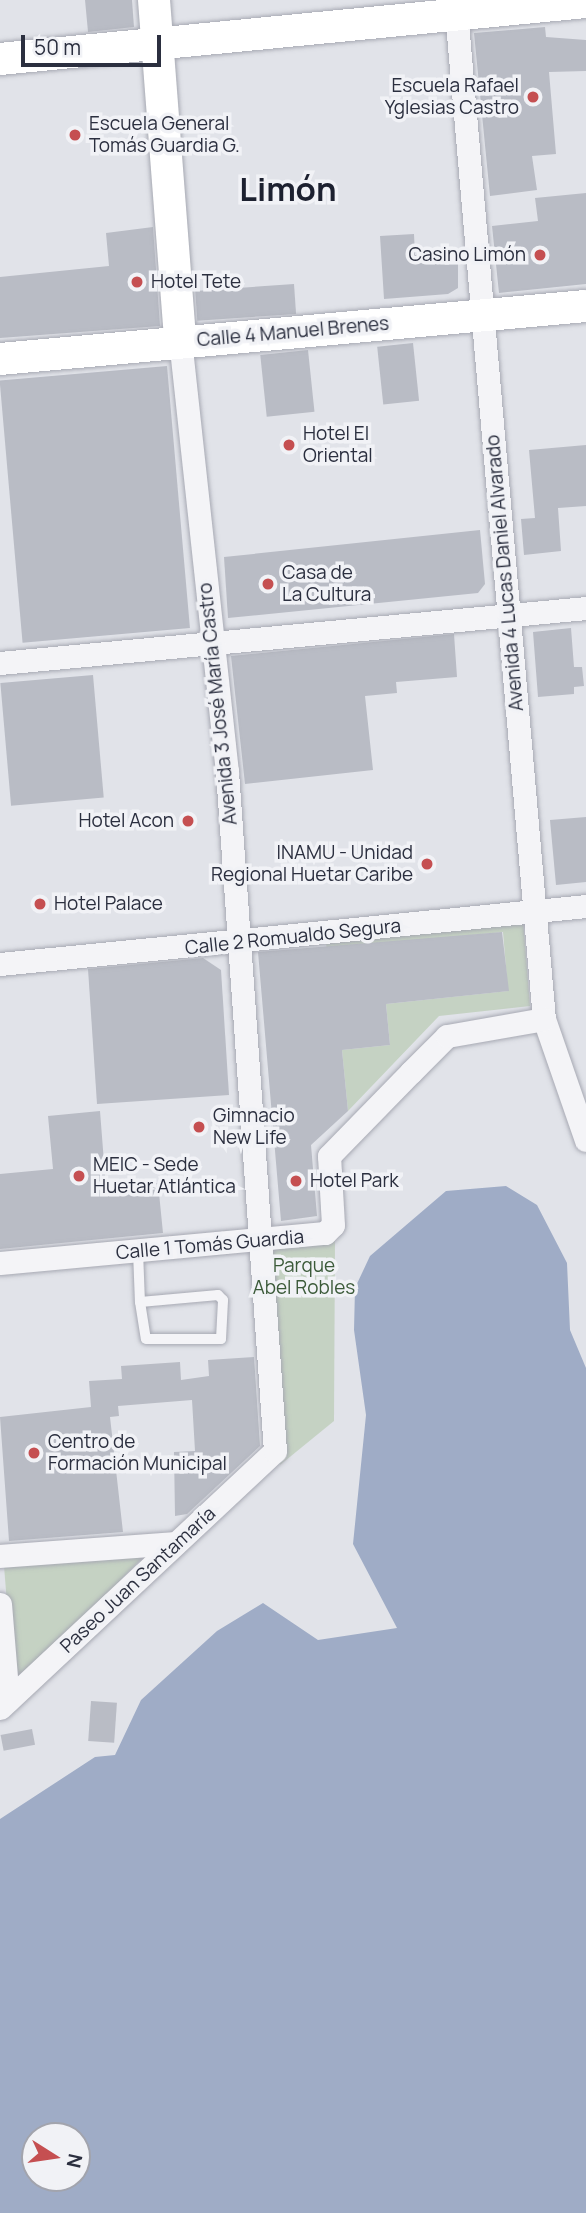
<!DOCTYPE html>
<html>
<head>
<meta charset="utf-8">
<style>
  body { margin:0 }
  #map { position:relative; width:586px; height:2213px; overflow:hidden; background:#e1e3e9; font-family:Manrope,sans-serif }
  div>[style] { position:absolute }
  .green>* { inset:0; background:#c5d2c3 }
  .water>* { inset:0; background:#9facc6 }
  .building>* { inset:0; background:#b9bcc5; transform-origin:0 0 }
  .roads { filter:drop-shadow(0 0 2px #a7a9b3) drop-shadow(0 0 2px #a7a9b3) }
  .lane>* { height:10px; margin:-5px; padding:0 5px; transform-origin:5px; border-radius:5px; background:#f4f4f7 }
  .street>* { height:23px; margin:-11.5px; padding:0 11.5px; transform-origin:11.5px; border-radius:11.5px; background:#f4f4f7 }
  .secondary>* { height:32px; margin:-16px; padding:0 16px; transform-origin:16px; border-radius:16px; background:#fff }
  .dots>* { width:19px; height:19px; translate:-50% -50%; box-sizing:border-box; border:4px solid #f1f2f6; border-radius:50% }
  span { translate:-50% -50%; white-space:nowrap; text-align:center; line-height:1.15; -webkit-text-stroke:7px #f1f2f6; paint-order:stroke }
  .poi-label { font-size:19px; color:#2b2f3f }
  .right { translate:-100% -50%; text-align:right }
  .left { translate:0 -50%; text-align:left }
  .street-label { font-size:19px; color:#2b2f3f }
  .park-label { font-size:19px; color:#3b5a39 }
  .town-label { font-size:33px; color:#1d2130; font-weight:700 }
  .north { position:absolute; left:21px; top:2122px; width:70px; height:70px; box-sizing:border-box; background:#f1f2f6; border:2px solid #a2a4ad; border-radius:50%; rotate:102deg; font-size:19px; font-weight:700; line-height:28px; text-align:center; color:#2b2f3f }
  .north::after { content:''; display:block; margin:auto; width:24px; height:32px; background:#c54f51; clip-path:polygon(50% 0,100% 100%,50% 72%,0 100%) }
  .scale { position:absolute; left:21px; top:35px; width:140px; height:32px; box-sizing:border-box; border:4px solid #2b2f3f; border-top:0; padding-left:9px; font-size:21px; line-height:24px; white-space:nowrap; color:#2b2f3f; -webkit-text-stroke:5px #f1f2f6; paint-order:stroke }
</style>
</head>
<body>
<div id="map">
  <div class="green">
    <i style="clip-path:polygon(523px 919px,530px 1006px,439px 1016px,348px 1111px,342px 1050px,390px 1045px,386px 1004px,508px 991px,503px 932px,339px 949px,329px 987px,326px 941px)"></i>
    <i style="clip-path:polygon(335px 1241px,334px 1421px,280px 1465px,272px 1250px)"></i>
    <i style="clip-path:polygon(144px 1556px,14px 1690px,4px 1566px)"></i>
  </div>
  <div class="water">
    <i style="clip-path:polygon(evenodd,506px 1186px,537px 1205px,567px 1263px,570px 1330px,586px 1368px,586px 2213px,0 2213px,0 1819px,95px 1757px,115px 1755px,141px 1700px,217px 1631px,263px 1603px,318px 1640px,397px 1628px,353px 1544px,366px 1415px,354px 1330px,355px 1288px,370px 1256px,446px 1191px,506px 1186px,35px 2136px,77px 2136px,77px 2178px,35px 2178px,35px 2136px)"></i>
  </div>
  <div class="building">
    <i style="clip-path:polygon(85px 0,132px 0,134px 27px,88px 32px)"></i>
    <i style="clip-path:polygon(545px 27px,546px 37px,586px 40px,586px 71px,549px 72px,556px 154px,532px 156px,537px 190px,490px 196px,474px 33px)"></i>
    <i style="clip-path:polygon(586px 193px,586px 284px,499px 293px,492px 226px,538px 221px,535px 198px)"></i>
    <i style="clip-path:polygon(153px 227px,160px 326px,0 338px,0 277px,109px 266px,106px 233px)"></i>
    <i style="clip-path:polygon(414px 234px,415px 255px,458px 252px,458px 288px,448px 294px,384px 299px,380px 236px)"></i>
    <i style="left:294px;top:284px;width:30px;height:99px;rotate:86deg"></i>
    <i style="left:413px;top:343px;width:58px;height:36px;rotate:84deg"></i>
    <i style="left:308px;top:350px;width:62px;height:48px;rotate:84deg"></i>
    <i style="left:167px;top:366px;width:263px;height:168px;rotate:85deg"></i>
    <i style="clip-path:polygon(586px 445px,586px 506px,558px 508px,561px 551px,524px 555px,521px 519px,535px 518px,529px 450px)"></i>
    <i style="clip-path:polygon(480px 530px,485px 584px,478px 593px,228px 618px,224px 557px)"></i>
    <i style="clip-path:polygon(571px 628px,574px 667px,582px 667px,584px 686px,574px 687px,574px 694px,538px 697px,533px 632px)"></i>
    <i style="clip-path:polygon(454px 634px,457px 677px,396px 682px,397px 693px,365px 696px,373px 770px,245px 784px,231px 656px)"></i>
    <i style="left:93px;top:675px;width:123px;height:93px;rotate:85deg"></i>
    <i style="clip-path:polygon(586px 817px,586px 882px,556px 885px,550px 820px)"></i>
    <i style="clip-path:polygon(502px 932px,509px 991px,386px 1004px,390px 1045px,342px 1050px,348px 1111px,311px 1145px,317px 1216px,281px 1221px,258px 952px)"></i>
    <i style="clip-path:polygon(203px 958px,221px 970px,229px 1095px,97px 1104px,88px 969px)"></i>
    <i style="clip-path:polygon(100px 1111px,106px 1188px,158px 1183px,163px 1233px,0 1249px,0 1174px,53px 1169px,48px 1116px)"></i>
    <i style="clip-path:polygon(254px 1357px,260px 1446px,187px 1514px,175px 1516px,174px 1452px,195px 1451px,192px 1400px,118px 1406px,119px 1416px,110px 1417px,123px 1532px,9px 1541px,0 1417px,91px 1407px,89px 1381px,122px 1379px,121px 1366px,180px 1362px,181px 1380px,209px 1376px,208px 1360px)"></i>
    <i style="left:91px;top:1701px;width:26px;height:40px;rotate:4deg"></i>
    <i style="left:32px;top:1729px;width:16px;height:32px;rotate:79deg"></i>
  </div>
  <div class="roads">
    <div class="lane">
      <i style="left:138px;top:1251px;width:51px;rotate:87.8deg"></i>
      <i style="left:140px;top:1302px;width:37px;rotate:81deg"></i>
      <i style="left:146px;top:1339px;width:75px"></i>
      <i style="left:221px;top:1339px;width:39px;rotate:-87deg"></i>
      <i style="left:223px;top:1300px;width:7px;rotate:-135deg"></i>
      <i style="left:218px;top:1295px;width:78px;rotate:174.9deg"></i>
    </div>
    <div class="street">
      <i style="left:455px;top:0;width:1023px;rotate:85.01deg"></i>
      <i style="left:544px;top:1019px;width:128px;rotate:70.9deg"></i>
      <i style="left:0;top:663px;width:589px;rotate:-5.36deg"></i>
      <i style="left:0;top:964px;width:589px;rotate:-5.65deg"></i>
      <i style="left:0;top:1263px;width:326px;rotate:-5.3deg"></i>
      <i style="left:325px;top:1233px;width:11px;rotate:-45deg"></i>
      <i style="left:333px;top:1225px;width:69px;rotate:-93.3deg"></i>
      <i style="left:329px;top:1156px;width:117px;rotate:-45.7deg"></i>
      <i style="left:411px;top:1072px;width:51px;rotate:-45deg"></i>
      <i style="left:447px;top:1036px;width:98px;rotate:-9.9deg"></i>
      <i style="left:0;top:1556px;width:175px;rotate:-4.2deg"></i>
      <i style="left:0;top:1604px;width:97px;rotate:85.3deg"></i>
      <i style="left:0;top:1708px;width:376px;rotate:-43.1deg"></i>
      <i style="left:275px;top:1451px;width:681px;rotate:-94.04deg"></i>
      <i style="left:227px;top:772px;width:434px;rotate:-96.2deg"></i>
    </div>
    <div class="secondary">
      <i style="left:154px;top:0;width:342px;rotate:85.6deg"></i>
      <i style="left:0;top:59px;width:589px;rotate:-5.56deg"></i>
      <i style="left:0;top:359px;width:588px;rotate:-5.17deg"></i>
    </div>
  </div>
  <div class="dots">
    <i style="left:533px;top:97px;background:#c54f51"></i>
    <i style="left:75px;top:135px;background:#c54f51"></i>
    <i style="left:540px;top:255px;background:#c54f51"></i>
    <i style="left:137px;top:282px;background:#c54f51"></i>
    <i style="left:289px;top:445px;background:#c54f51"></i>
    <i style="left:268px;top:584px;background:#c54f51"></i>
    <i style="left:188px;top:821px;background:#c54f51"></i>
    <i style="left:427px;top:864px;background:#c54f51"></i>
    <i style="left:40px;top:904px;background:#c54f51"></i>
    <i style="left:199px;top:1127px;background:#c54f51"></i>
    <i style="left:79px;top:1176px;background:#c54f51"></i>
    <i style="left:296px;top:1181px;background:#c54f51"></i>
    <i style="left:34px;top:1453px;background:#c54f51"></i>
  </div>
  <div class="poi-label">
    <span class="right" style="left:519px;top:97px">Escuela Rafael<br>Yglesias Castro</span>
    <span class="left" style="left:89px;top:135px">Escuela General<br>Tomás Guardia G.</span>
    <span class="right" style="left:526px;top:255px">Casino Limón</span>
    <span class="left" style="left:151px;top:282px">Hotel Tete</span>
    <span class="left" style="left:303px;top:445px">Hotel El<br>Oriental</span>
    <span class="left" style="left:282px;top:584px">Casa de<br>La Cultura</span>
    <span class="right" style="left:174px;top:821px">Hotel Acon</span>
    <span class="right" style="left:413px;top:864px">INAMU - Unidad<br>Regional Huetar Caribe</span>
    <span class="left" style="left:54px;top:904px">Hotel Palace</span>
    <span class="left" style="left:213px;top:1127px">Gimnacio<br>New Life</span>
    <span class="left" style="left:93px;top:1176px">MEIC - Sede<br>Huetar Atlántica</span>
    <span class="left" style="left:310px;top:1181px">Hotel Park</span>
    <span class="left" style="left:48px;top:1453px">Centro de<br>Formación Municipal</span>
  </div>
  <div class="street-label">
    <span style="left:293px;top:332px;rotate:-5deg">Calle 4 Manuel Brenes</span>
    <span style="left:505px;top:573px;rotate:-95deg">Avenida 4 Lucas Daniel Alvarado</span>
    <span style="left:218px;top:704px;rotate:-96deg">Avenida 3 José María Castro</span>
    <span style="left:293px;top:937px;rotate:-6deg">Calle 2 Romualdo Segura</span>
    <span style="left:210px;top:1245px;rotate:-5deg">Calle 1 Tomás Guardia</span>
    <span style="left:138px;top:1580px;rotate:-43deg">Paseo Juan Santamaría</span>
  </div>
  <div class="park-label">
    <span style="left:304px;top:1277px">Parque<br>Abel Robles</span>
  </div>
  <div class="town-label">
    <span style="left:288px;top:189px">Limón</span>
  </div>
  <div class="north">N</div>
  <div class="scale">50 m</div>
</div>
</body>
</html>
